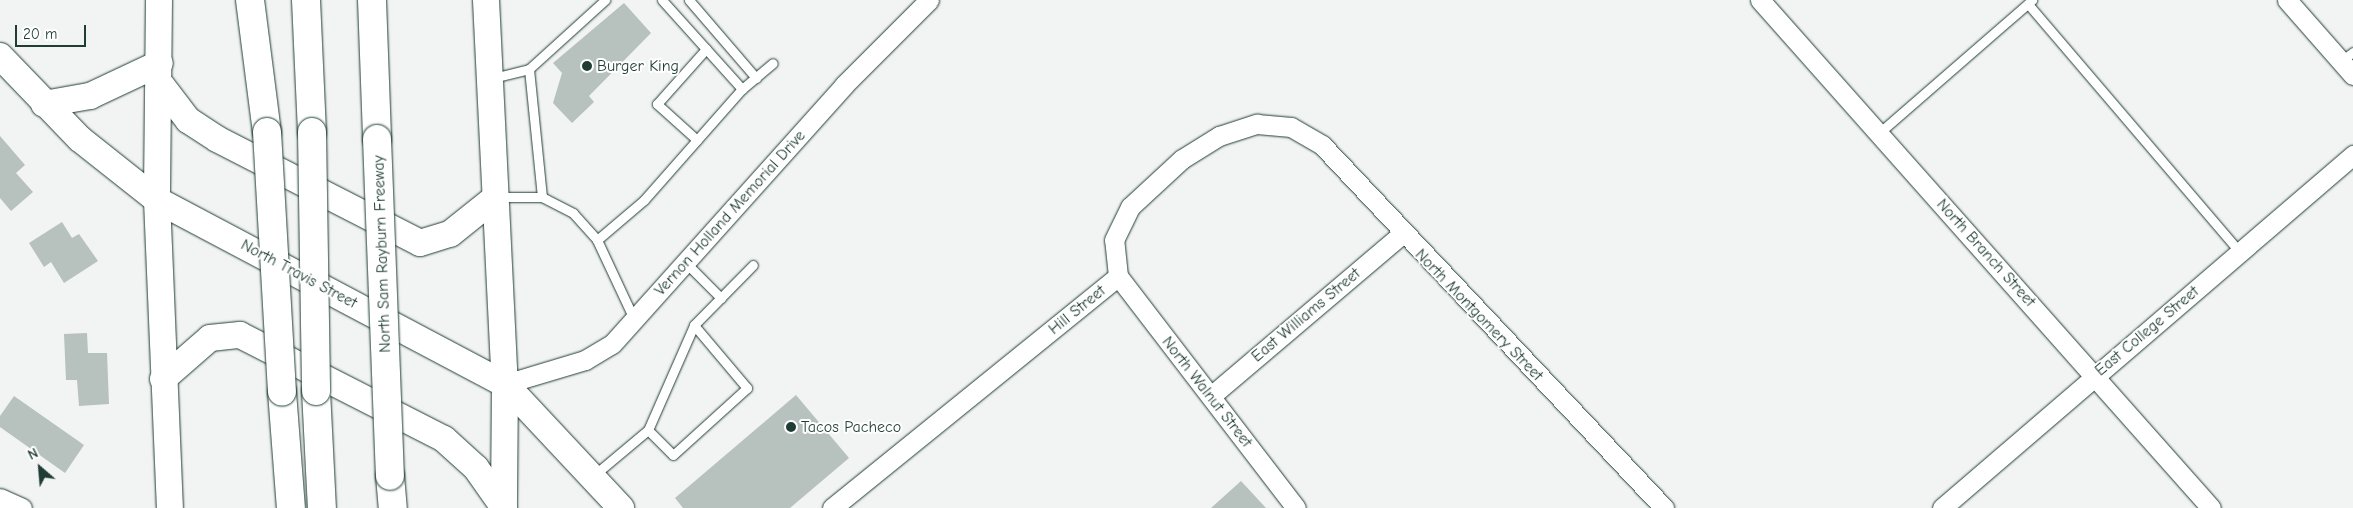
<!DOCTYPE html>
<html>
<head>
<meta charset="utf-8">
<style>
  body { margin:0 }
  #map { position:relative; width:2353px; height:508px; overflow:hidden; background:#f2f3f3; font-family:"Comic Neue",sans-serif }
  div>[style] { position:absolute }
  .building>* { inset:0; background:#b7c1bd }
  .roads { filter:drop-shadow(0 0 1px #1f3d34) drop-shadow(0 0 1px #1f3d34) }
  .service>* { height:9px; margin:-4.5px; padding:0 4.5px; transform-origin:4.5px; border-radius:4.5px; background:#fff }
  .minor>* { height:19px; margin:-9.5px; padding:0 9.5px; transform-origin:9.5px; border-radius:9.5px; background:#fff }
  .secondary>* { height:26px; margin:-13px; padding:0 13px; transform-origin:13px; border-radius:13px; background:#fff }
  .motorway>* { height:28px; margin:-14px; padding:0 14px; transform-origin:14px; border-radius:14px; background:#fff }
  .bridges { filter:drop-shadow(0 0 1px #1f3d34) drop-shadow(0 0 1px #1f3d34) }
  .motorway-bridge>* { height:28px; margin:-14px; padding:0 14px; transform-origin:14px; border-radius:14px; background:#fff }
  .dots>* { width:14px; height:14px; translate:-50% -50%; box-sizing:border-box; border:2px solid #fff; border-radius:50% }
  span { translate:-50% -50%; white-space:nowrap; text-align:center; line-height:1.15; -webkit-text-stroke:4px #fff; paint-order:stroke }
  .poi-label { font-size:16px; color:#1f3d34 }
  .left { translate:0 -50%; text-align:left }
  .street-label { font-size:16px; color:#1f3d34 }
  .north { position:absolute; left:15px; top:443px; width:50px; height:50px; -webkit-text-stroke:4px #fff; paint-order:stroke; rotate:333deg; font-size:14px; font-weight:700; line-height:20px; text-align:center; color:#1f3d34 }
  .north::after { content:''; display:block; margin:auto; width:18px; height:22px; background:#1f3d34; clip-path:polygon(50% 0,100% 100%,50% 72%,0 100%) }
  .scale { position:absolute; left:15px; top:25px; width:71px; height:22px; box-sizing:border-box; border:2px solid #1f3d34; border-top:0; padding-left:6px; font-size:15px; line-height:18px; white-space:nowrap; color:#1f3d34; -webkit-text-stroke:4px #fff; paint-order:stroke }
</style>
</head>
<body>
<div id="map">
  <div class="building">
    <i style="clip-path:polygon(624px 3px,651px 33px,589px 96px,594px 102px,572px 123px,553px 103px,562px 73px,553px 63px)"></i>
    <i style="clip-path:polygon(0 136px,25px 165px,16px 173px,33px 192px,11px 211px,0 198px)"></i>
    <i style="clip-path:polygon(62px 222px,72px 238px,79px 234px,98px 261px,64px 283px,51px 262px,44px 267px,29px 243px)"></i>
    <i style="clip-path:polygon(87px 333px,88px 353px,107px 353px,109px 404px,79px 406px,77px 380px,66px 380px,64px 334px)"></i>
    <i style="clip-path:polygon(796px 395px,849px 458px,790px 508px,683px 508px,675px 498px)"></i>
    <i style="clip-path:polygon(14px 396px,84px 445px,65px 473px,0 427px,0 416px)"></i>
    <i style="clip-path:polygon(1241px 481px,1266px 508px,1211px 508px)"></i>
  </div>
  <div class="roads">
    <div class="service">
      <i style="left:662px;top:0;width:120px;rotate:48deg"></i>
      <i style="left:742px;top:89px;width:40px;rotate:-40deg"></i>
      <i style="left:689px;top:0;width:103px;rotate:49.3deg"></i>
      <i style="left:2028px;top:4px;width:326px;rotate:49.5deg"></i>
      <i style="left:2341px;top:61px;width:15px;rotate:-37deg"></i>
      <i style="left:529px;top:69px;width:129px;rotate:84.2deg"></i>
      <i style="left:493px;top:78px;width:37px;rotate:-14deg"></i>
      <i style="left:529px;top:69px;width:103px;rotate:-42.2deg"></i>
      <i style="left:1879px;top:133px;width:203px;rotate:-41deg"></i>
      <i style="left:697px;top:140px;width:54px;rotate:-138deg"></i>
      <i style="left:657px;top:104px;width:74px;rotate:-48.3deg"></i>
      <i style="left:499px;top:197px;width:43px"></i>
      <i style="left:542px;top:197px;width:35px;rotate:27deg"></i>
      <i style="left:573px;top:213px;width:36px;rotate:48deg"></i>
      <i style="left:597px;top:240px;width:87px;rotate:64.9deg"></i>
      <i style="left:597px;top:240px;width:62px;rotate:-40.4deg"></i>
      <i style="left:644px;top:200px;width:148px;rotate:-48.6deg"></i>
      <i style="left:685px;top:262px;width:51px;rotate:45deg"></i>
      <i style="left:648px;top:430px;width:35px;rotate:45deg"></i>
      <i style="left:673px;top:455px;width:100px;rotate:-42.2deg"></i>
      <i style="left:747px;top:388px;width:82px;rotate:-130.1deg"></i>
      <i style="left:593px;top:476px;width:72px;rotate:-39.9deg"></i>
      <i style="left:648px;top:430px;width:115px;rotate:-66.3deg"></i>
      <i style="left:694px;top:325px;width:84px;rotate:-45.5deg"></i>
    </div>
    <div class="minor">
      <i style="left:1760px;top:0;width:679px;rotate:48.4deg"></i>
      <i style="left:2287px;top:0;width:100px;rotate:48.7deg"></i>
      <i style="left:1118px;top:276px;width:292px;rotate:52.5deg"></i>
      <i style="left:505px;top:384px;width:84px;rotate:-16.7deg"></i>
      <i style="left:585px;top:360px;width:31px;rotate:-31deg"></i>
      <i style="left:612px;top:344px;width:348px;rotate:-48.1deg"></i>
      <i style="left:844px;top:85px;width:120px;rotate:-45deg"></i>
      <i style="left:1211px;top:396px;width:250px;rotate:-40.3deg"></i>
      <i style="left:0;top:498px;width:24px;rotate:24deg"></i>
      <i style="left:832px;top:508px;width:368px;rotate:-39deg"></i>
      <i style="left:1118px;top:276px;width:36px;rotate:-96deg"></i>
      <i style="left:1114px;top:240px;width:37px;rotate:-64deg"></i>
      <i style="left:1130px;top:207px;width:71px;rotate:-42.7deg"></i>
      <i style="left:1182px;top:159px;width:44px;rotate:-31.9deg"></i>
      <i style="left:1219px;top:136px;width:40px;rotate:-18deg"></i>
      <i style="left:1257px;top:124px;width:34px;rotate:5deg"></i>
      <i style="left:1291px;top:127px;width:36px;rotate:30deg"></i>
      <i style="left:1322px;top:145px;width:499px;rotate:46.7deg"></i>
      <i style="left:1942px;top:508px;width:542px;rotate:-40.66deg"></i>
    </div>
    <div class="secondary">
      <i style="left:159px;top:0;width:200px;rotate:90.6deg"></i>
      <i style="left:157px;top:200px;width:308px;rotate:87.6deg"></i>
      <i style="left:486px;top:0;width:384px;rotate:87.2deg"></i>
      <i style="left:505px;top:384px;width:124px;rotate:90.5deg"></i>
      <i style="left:0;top:56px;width:115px;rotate:46.1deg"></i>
      <i style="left:80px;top:139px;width:98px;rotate:38.4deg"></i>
      <i style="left:157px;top:200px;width:394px;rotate:27.9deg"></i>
      <i style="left:505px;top:384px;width:170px;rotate:46.9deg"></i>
      <i style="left:162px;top:86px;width:43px;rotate:52.6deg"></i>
      <i style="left:188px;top:120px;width:35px;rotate:33deg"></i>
      <i style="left:217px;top:139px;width:228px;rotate:27.1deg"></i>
      <i style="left:420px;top:243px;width:31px;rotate:-17deg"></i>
      <i style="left:450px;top:234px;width:59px;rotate:-38.8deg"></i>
      <i style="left:44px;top:104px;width:47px;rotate:-9.9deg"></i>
      <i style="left:90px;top:96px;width:77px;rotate:-25.2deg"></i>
      <i style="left:163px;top:379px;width:62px;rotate:-41.1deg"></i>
      <i style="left:210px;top:338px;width:30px;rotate:-6deg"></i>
      <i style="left:240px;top:335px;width:229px;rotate:27deg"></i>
      <i style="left:444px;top:439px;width:43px;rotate:42.2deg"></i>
      <i style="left:476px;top:468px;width:49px;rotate:55deg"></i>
    </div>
    <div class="motorway">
      <i style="left:250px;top:0;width:133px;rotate:82.7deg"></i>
      <i style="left:306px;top:0;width:132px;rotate:87.4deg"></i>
      <i style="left:372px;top:0;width:139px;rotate:87.9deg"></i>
      <i style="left:316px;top:391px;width:117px;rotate:87.1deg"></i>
      <i style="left:282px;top:392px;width:116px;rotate:85.6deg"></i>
      <i style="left:390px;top:476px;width:32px;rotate:85deg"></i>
    </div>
  </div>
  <div class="bridges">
    <div class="motorway-bridge">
      <i style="left:267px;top:132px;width:260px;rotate:86.7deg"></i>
      <i style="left:312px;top:132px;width:259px;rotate:89.1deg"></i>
      <i style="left:377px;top:139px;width:337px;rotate:87.8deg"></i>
    </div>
  </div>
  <div class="dots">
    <i style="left:587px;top:66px;background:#1f3d34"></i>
    <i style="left:791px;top:427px;background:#1f3d34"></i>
  </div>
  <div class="poi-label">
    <span class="left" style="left:597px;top:66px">Burger King</span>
    <span class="left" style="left:801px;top:427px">Tacos Pacheco</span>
  </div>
  <div class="street-label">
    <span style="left:730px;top:213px;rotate:-48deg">Vernon Holland Memorial Drive</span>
    <span style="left:1986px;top:253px;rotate:48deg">North Branch Street</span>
    <span style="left:382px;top:254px;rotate:-92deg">North Sam Rayburn Freeway</span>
    <span style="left:299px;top:274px;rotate:28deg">North Travis Street</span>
    <span style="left:1077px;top:310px;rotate:-39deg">Hill Street</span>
    <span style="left:1306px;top:315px;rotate:-40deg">East Williams Street</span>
    <span style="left:1479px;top:315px;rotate:46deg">North Montgomery Street</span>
    <span style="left:2147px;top:331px;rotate:-40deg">East College Street</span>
    <span style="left:1207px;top:392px;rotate:52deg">North Walnut Street</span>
  </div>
  <div class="north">N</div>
  <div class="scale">20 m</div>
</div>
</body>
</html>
